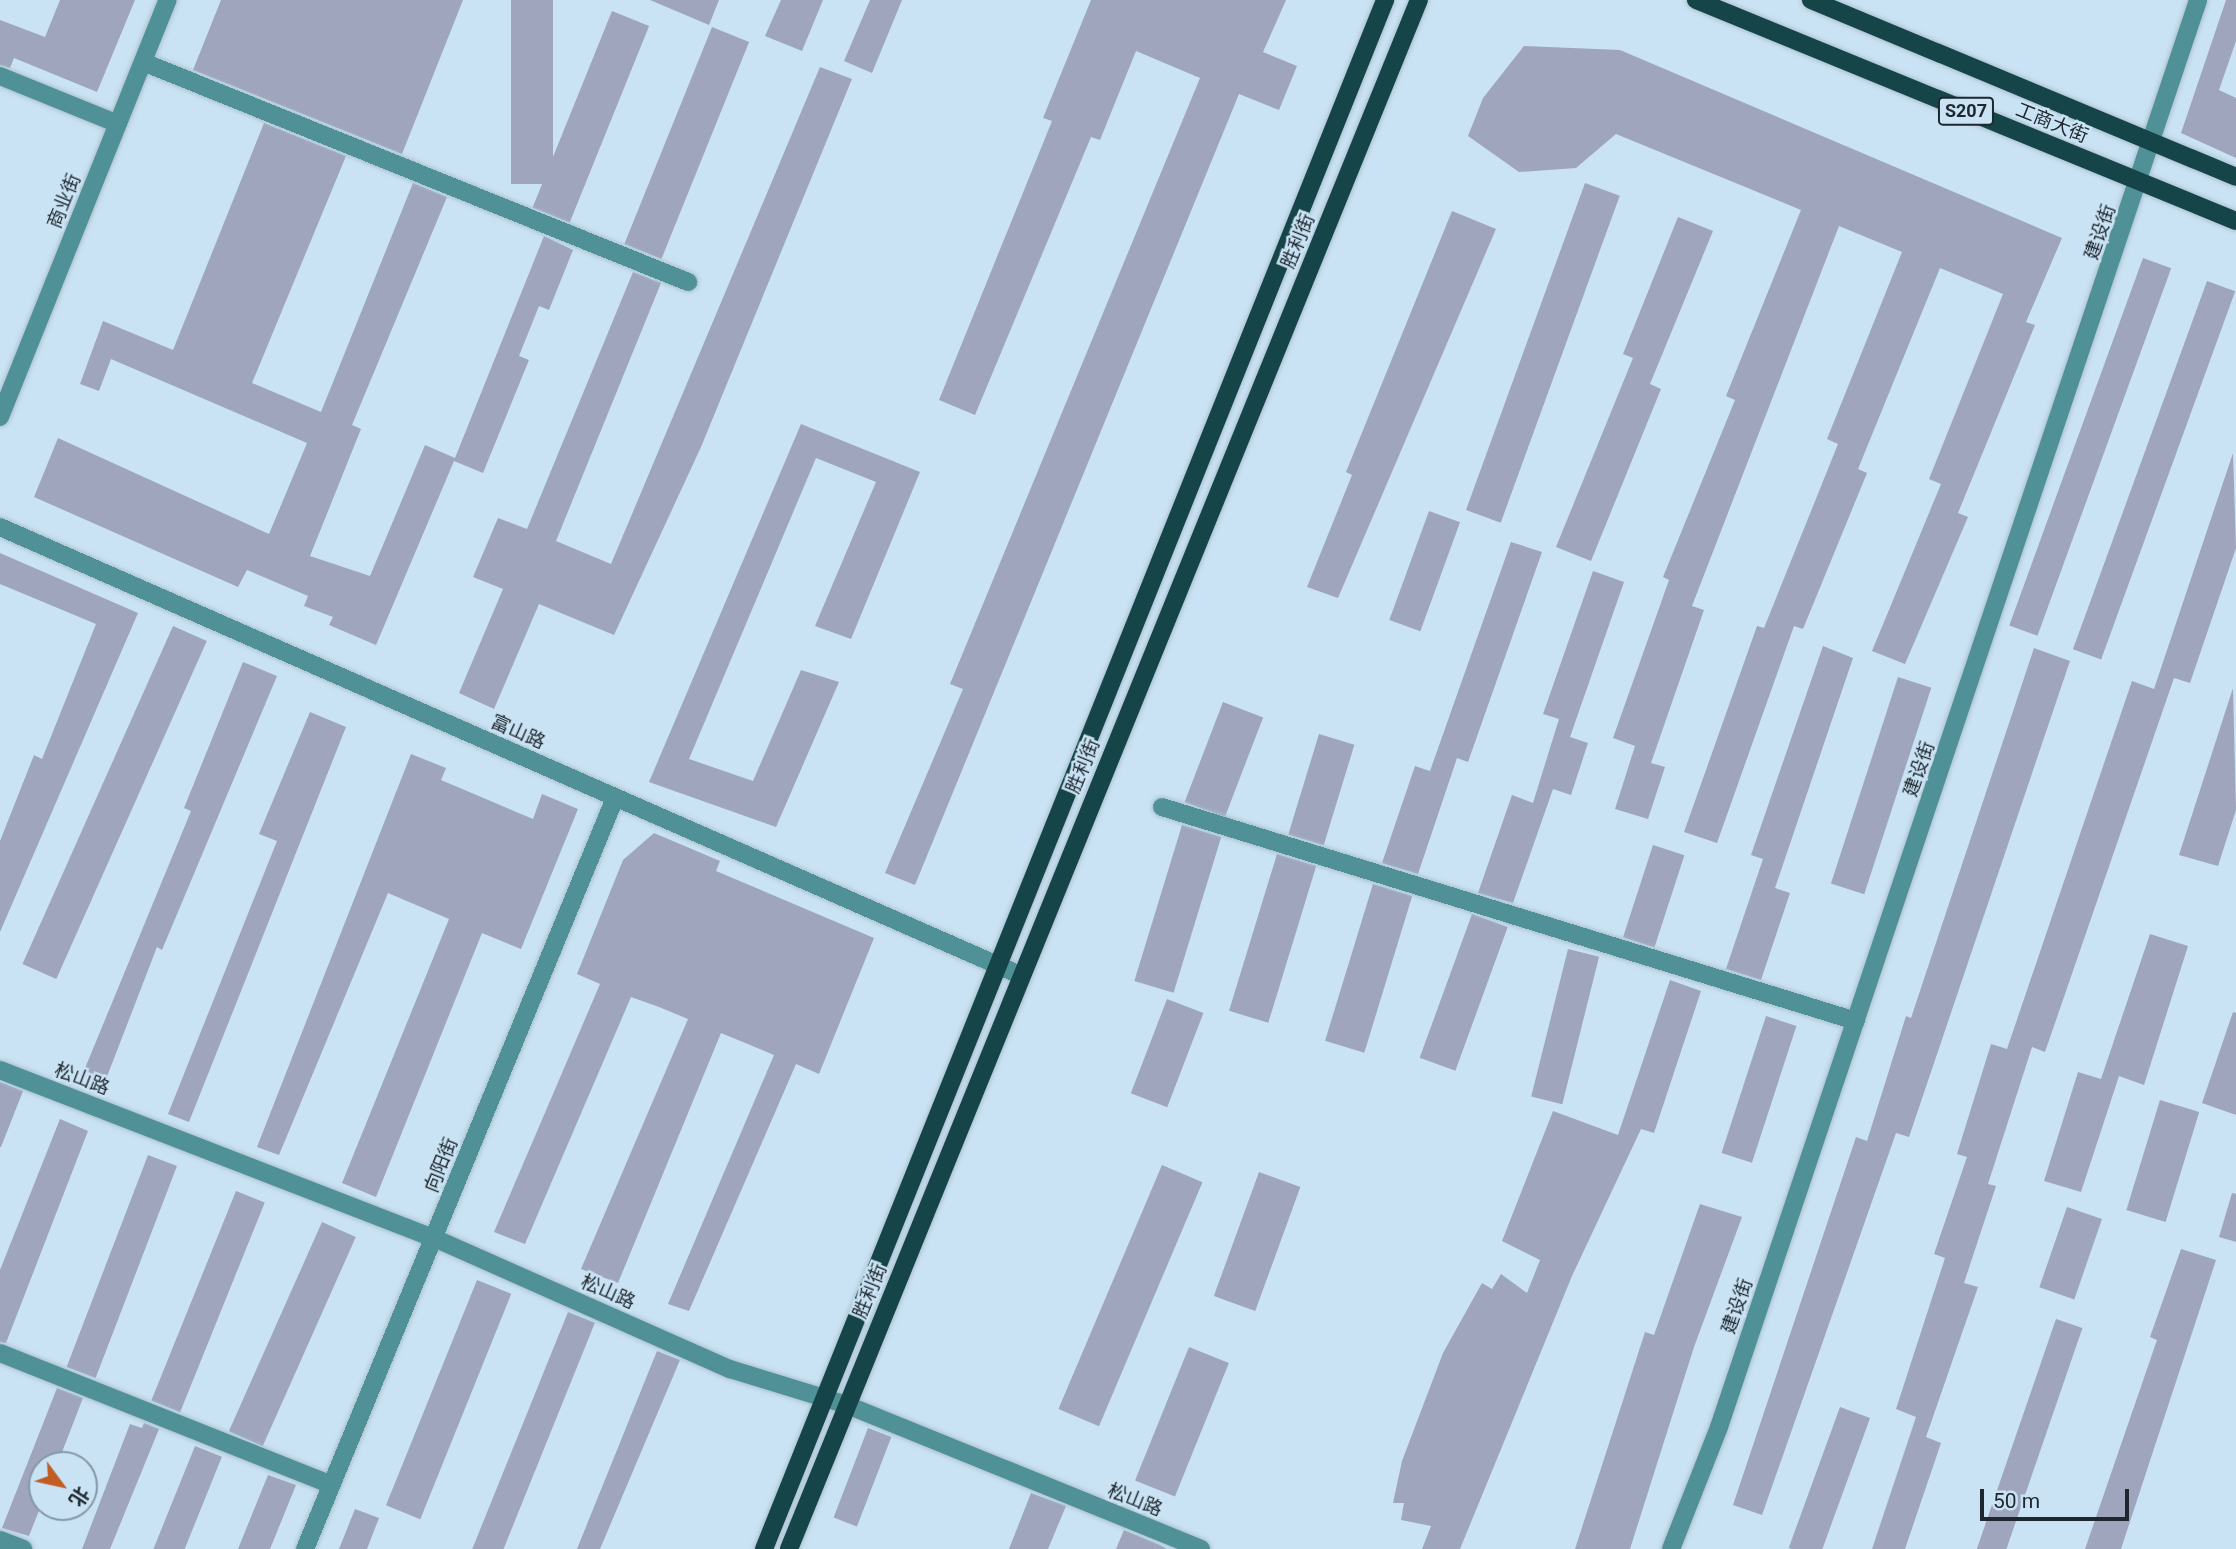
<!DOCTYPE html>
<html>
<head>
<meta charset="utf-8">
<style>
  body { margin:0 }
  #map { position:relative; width:2236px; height:1549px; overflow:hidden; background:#cae3f4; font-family:Roboto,"Noto Sans SC",sans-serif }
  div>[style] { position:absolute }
  .building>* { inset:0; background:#9ea5bd; transform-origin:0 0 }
  .roads { filter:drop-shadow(0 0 2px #abc1d0) drop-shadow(0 0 2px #abc1d0) }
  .minor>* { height:18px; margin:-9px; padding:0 9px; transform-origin:9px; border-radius:9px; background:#509097 }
  .major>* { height:18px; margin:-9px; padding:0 9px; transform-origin:9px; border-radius:9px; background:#154449 }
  span { translate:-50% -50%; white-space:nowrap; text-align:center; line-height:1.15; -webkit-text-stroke:5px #cae3f4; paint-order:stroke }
  .shield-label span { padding:2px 5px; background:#cae3f4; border:2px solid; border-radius:5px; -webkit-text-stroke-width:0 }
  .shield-label { font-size:18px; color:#1e272e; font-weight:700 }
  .street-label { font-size:19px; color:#1e272e }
  .north { position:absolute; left:28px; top:1451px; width:70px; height:70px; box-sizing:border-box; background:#cae3f4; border:2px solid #8598a5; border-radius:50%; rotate:123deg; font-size:19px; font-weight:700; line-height:28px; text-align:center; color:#1e272e }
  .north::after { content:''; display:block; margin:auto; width:24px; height:32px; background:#c05d25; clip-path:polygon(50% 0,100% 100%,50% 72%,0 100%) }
  .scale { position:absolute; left:1980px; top:1489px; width:149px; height:32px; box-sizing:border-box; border:4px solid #1e272e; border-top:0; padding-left:9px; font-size:21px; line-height:24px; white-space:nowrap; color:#1e272e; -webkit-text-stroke:5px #cae3f4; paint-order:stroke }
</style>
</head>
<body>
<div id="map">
  <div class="building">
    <i style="clip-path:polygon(60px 0,135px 0,97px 92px,14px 58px,10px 68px,0 65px,0 20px,45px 37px)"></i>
    <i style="clip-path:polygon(221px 0,463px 0,402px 154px,193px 70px)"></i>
    <i style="left:511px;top:0;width:42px;height:184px"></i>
    <i style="clip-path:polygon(650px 0,719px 0,709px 25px)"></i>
    <i style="clip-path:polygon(781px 0,823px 0,802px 51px,765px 36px)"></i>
    <i style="clip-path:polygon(870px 0,902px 0,872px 73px,844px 61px)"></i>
    <i style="clip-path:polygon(1091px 0,1286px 0,1263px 52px,1297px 66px,1279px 110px,1239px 94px,915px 885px,885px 873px,963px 689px,950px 684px,1200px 78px,1136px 51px,1100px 140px,1091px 137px,975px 415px,939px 400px,1052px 121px,1043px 118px)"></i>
    <i style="clip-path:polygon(2226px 0,2236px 0,2236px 41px,2219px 90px,2236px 98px,2236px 158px,2181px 133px)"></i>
    <i style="left:612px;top:11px;width:40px;height:212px;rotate:22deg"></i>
    <i style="left:712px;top:27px;width:40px;height:234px;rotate:22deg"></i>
    <i style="clip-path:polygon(1524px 46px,1620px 50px,2062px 238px,2026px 322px,2035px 325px,1958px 513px,1968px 517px,1905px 664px,1872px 651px,1941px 484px,1929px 479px,2003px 294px,1940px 268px,1858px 469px,1867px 473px,1803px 629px,1794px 626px,1717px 843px,1684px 832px,1757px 626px,1764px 628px,1838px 444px,1827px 439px,1902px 252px,1839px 226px,1692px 606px,1704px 610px,1651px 763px,1665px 767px,1648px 819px,1615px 809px,1635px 746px,1613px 738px,1669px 580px,1663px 577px,1735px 400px,1726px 396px,1801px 210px,1616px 134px,1576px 168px,1519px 172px,1468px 136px,1483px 98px)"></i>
    <i style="clip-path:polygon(820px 67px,852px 79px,701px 447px,614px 635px,539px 604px,494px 709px,459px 693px,503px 589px,473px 577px,498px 518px,527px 529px,633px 272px,661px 283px,556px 541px,611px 564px)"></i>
    <i style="clip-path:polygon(264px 123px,346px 156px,252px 383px,321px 412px,413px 183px,447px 197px,352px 425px,361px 429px,310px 556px,370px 576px,425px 445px,455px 458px,544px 236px,573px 250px,549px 310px,539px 306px,519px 356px,529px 360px,483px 473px,454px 461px,376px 645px,329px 625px,333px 617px,304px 606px,308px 596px,247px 570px,238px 587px,34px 497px,58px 438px,269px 534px,307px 443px,111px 359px,99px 391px,80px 384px,103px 321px,173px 350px)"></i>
    <i style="left:1585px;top:183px;width:37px;height:348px;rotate:20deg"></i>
    <i style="clip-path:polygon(1452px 211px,1496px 229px,1338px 598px,1307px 587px,1352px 475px,1346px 472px)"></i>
    <i style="clip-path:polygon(1678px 217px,1713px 231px,1650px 384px,1661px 389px,1591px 561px,1556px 547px,1633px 358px,1623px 354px)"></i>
    <i style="left:2143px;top:258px;width:30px;height:391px;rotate:20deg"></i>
    <i style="left:2207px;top:281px;width:30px;height:392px;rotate:20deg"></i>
    <i style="clip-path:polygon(801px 424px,920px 472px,851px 639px,815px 626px,876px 482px,816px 458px,689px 759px,753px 781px,801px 670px,839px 682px,776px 827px,649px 782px)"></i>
    <i style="clip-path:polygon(2233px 453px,2236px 548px,2190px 683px,2174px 678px,2045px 1052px,2032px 1047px,1988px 1184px,1996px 1186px,1964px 1283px,1978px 1287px,1926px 1437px,1941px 1443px,1905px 1549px,1872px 1549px,1916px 1417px,1896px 1409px,1945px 1258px,1934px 1254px,1967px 1157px,1957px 1154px,1991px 1044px,2007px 1049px,2132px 681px,2154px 689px)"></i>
    <i style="left:1429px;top:511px;width:33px;height:116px;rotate:20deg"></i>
    <i style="clip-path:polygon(1511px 542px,1542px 552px,1468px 762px,1457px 758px,1418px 874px,1382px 863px,1415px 766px,1430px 771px)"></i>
    <i style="clip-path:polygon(0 553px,138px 613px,0 932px,0 841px,34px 755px,42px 759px,96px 624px,0 584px)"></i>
    <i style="clip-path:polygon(1593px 571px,1624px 582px,1570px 737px,1588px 743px,1571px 795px,1553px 789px,1513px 903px,1478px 893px,1512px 795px,1533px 803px,1559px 719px,1543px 714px)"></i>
    <i style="left:173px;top:626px;width:37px;height:370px;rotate:24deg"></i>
    <i style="clip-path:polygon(1823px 646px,1853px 658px,1775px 888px,1790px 893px,1761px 980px,1726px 969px,1763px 859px,1751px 855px)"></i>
    <i style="clip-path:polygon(2034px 648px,2070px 661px,1909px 1137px,1896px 1133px,1762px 1515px,1733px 1505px,1856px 1137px,1867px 1141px,1906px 1016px,1911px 1018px)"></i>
    <i style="clip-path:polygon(243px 662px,277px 676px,162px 950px,157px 947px,103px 1087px,81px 1078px,191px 811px,184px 808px)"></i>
    <i style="left:1898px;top:677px;width:35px;height:217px;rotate:18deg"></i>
    <i style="clip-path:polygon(2233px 688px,2236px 810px,2218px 866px,2179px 855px)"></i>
    <i style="left:1223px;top:702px;width:43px;height:107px;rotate:21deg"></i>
    <i style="clip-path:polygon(310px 712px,346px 727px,189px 1122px,168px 1114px,277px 841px,259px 834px)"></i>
    <i style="left:1319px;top:734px;width:37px;height:105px;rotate:17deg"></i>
    <i style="clip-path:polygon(411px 754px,446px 768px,441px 780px,533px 819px,542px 794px,578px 809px,521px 949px,482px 933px,376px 1197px,342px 1183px,449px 919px,388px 893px,279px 1155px,257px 1147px)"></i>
    <i style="left:1182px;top:825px;width:41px;height:163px;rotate:17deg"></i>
    <i style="clip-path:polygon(654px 833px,720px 861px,716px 871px,874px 938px,819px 1074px,796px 1064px,689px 1311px,668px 1304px,774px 1055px,721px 1033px,618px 1283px,581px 1269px,688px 1019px,659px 1007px,631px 997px,525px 1244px,494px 1232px,600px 984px,577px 974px,623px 860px)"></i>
    <i style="left:1653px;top:845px;width:33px;height:97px;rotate:18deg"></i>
    <i style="left:1277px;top:854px;width:41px;height:164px;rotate:17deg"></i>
    <i style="left:1373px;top:884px;width:41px;height:164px;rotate:17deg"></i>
    <i style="left:1472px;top:914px;width:38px;height:153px;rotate:20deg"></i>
    <i style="clip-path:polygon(2150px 934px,2188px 946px,2144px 1085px,2119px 1076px,2081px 1192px,2044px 1181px,2078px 1072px,2101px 1079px)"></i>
    <i style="left:1568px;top:949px;width:32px;height:152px;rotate:14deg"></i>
    <i style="clip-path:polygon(1670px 980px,1701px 991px,1654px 1133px,1641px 1129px,1572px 1276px,1460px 1549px,1422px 1549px,1431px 1526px,1401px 1520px,1404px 1503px,1393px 1503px,1402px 1461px,1443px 1353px,1482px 1283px,1492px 1289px,1501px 1274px,1527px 1293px,1540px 1260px,1502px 1241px,1553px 1111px,1618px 1135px)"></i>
    <i style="left:1167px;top:999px;width:39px;height:101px;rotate:21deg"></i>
    <i style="clip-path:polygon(2233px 1012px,2236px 1013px,2236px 1115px,2202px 1103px)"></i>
    <i style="left:1766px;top:1016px;width:32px;height:144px;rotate:18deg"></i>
    <i style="clip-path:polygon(0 1082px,23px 1091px,1px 1147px,0 1147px)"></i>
    <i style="left:2160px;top:1100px;width:41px;height:115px;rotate:17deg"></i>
    <i style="clip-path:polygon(60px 1119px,88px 1131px,6px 1343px,0 1342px,0 1270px)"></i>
    <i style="left:148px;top:1155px;width:31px;height:227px;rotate:21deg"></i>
    <i style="left:1162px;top:1165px;width:44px;height:265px;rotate:23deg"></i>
    <i style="left:1259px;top:1172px;width:44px;height:132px;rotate:20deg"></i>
    <i style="left:236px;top:1191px;width:31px;height:226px;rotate:22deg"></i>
    <i style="clip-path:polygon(2232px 1193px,2236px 1194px,2236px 1242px,2219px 1237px)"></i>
    <i style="clip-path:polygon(1700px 1204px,1742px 1217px,1694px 1347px,1630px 1549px,1575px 1549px,1645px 1332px,1654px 1335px)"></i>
    <i style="left:2067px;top:1207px;width:37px;height:85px;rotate:19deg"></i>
    <i style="left:322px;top:1222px;width:37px;height:229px;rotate:24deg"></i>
    <i style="clip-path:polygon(2181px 1249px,2216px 1260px,2121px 1549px,2085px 1549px,2157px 1340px,2150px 1337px)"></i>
    <i style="left:477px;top:1280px;width:37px;height:243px;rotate:22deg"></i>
    <i style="left:568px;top:1312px;width:29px;height:257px;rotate:22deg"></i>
    <i style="left:2056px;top:1319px;width:28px;height:243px;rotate:19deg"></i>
    <i style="left:1189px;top:1347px;width:43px;height:144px;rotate:22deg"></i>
    <i style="clip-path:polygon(657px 1351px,680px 1360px,600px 1549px,577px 1549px)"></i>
    <i style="clip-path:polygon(57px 1388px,83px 1398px,57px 1465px,42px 1465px,42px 1503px,29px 1536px,2px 1528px)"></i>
    <i style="left:1840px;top:1407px;width:32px;height:150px;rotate:20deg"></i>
    <i style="clip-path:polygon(144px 1423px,159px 1429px,110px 1549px,82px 1549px,130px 1424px,142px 1428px)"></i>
    <i style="left:868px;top:1428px;width:25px;height:96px;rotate:21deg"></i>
    <i style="left:195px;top:1446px;width:29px;height:111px;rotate:22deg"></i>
    <i style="clip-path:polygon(268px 1475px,296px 1485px,270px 1549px,238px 1549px)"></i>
    <i style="clip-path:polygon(1031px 1493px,1066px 1506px,1048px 1549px,1009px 1549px)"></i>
    <i style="clip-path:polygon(355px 1509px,379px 1518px,367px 1549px,339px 1549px)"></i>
    <i style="clip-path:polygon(1124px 1530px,1160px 1545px,1167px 1549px,1116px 1549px)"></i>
  </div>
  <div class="roads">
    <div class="minor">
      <i style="left:143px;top:62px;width:588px;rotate:21.98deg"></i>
      <i style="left:0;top:76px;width:127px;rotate:22.1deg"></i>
      <i style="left:0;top:417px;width:450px;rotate:-68.1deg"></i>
      <i style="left:0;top:527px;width:1114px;rotate:23.71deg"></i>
      <i style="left:1162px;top:807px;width:726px;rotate:17.14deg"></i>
      <i style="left:0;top:1070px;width:465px;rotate:21.2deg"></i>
      <i style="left:434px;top:1238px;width:324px;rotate:23.9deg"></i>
      <i style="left:730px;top:1369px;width:122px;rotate:17.1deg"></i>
      <i style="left:847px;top:1405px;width:382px;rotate:22.1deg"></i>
      <i style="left:0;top:1353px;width:356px;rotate:21.7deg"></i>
      <i style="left:0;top:1540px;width:25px;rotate:21deg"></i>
      <i style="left:305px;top:1549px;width:812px;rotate:-67.57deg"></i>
      <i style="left:1671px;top:1549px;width:131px;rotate:-68.5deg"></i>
      <i style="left:1719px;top:1427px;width:1505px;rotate:-71.44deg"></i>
    </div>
    <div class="major">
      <i style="left:1696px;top:0;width:583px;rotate:22.26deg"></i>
      <i style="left:1811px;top:0;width:460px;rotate:22.6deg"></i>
      <i style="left:764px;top:1549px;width:1669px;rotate:-68.15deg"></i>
      <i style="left:789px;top:1549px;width:1672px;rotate:-67.87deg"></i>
    </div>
  </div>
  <div class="shield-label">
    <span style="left:1966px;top:111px">S207</span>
  </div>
  <div class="street-label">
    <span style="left:2052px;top:123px;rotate:22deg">工商大街</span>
    <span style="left:64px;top:201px;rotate:-68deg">商业街</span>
    <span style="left:2100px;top:232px;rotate:-71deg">建设街</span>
    <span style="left:1298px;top:241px;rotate:-68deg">胜利街</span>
    <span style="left:518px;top:732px;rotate:24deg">富山路</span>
    <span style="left:1083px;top:766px;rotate:-68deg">胜利街</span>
    <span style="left:1919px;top:769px;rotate:-71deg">建设街</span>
    <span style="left:82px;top:1079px;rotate:21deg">松山路</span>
    <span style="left:441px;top:1165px;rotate:-68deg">向阳街</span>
    <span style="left:870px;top:1291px;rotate:-68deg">胜利街</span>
    <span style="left:608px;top:1292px;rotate:24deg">松山路</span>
    <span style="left:1737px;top:1306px;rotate:-71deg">建设街</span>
    <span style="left:1135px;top:1500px;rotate:22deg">松山路</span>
  </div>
  <div class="north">北</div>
  <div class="scale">50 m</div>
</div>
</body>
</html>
